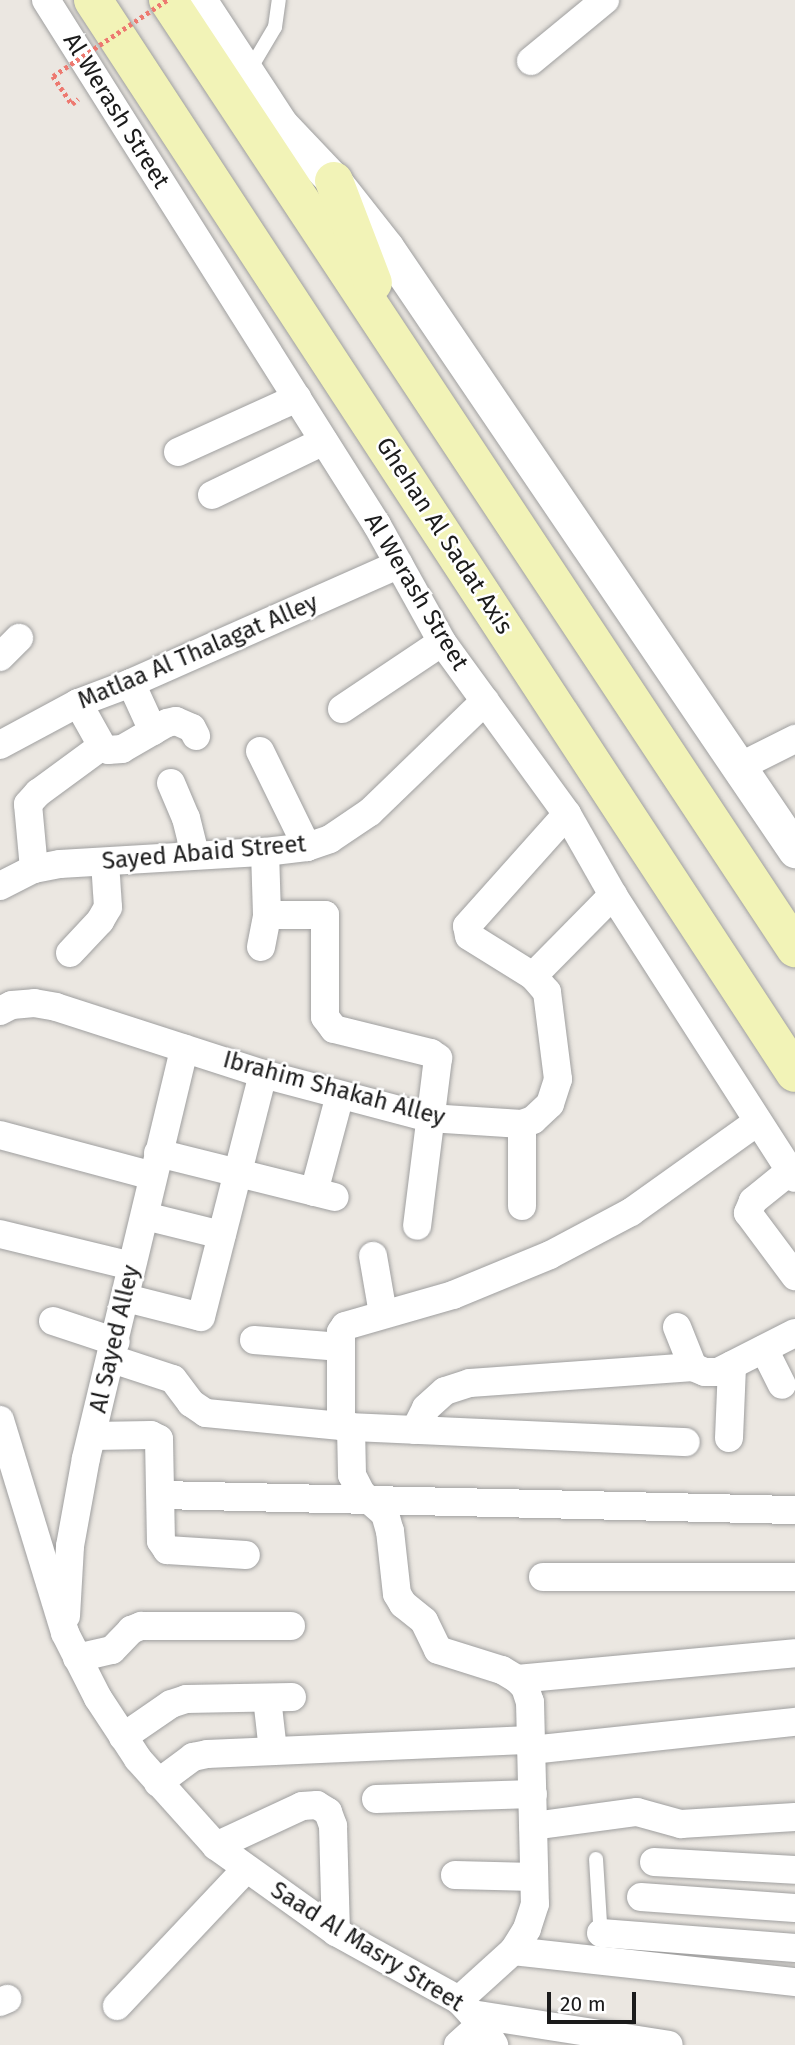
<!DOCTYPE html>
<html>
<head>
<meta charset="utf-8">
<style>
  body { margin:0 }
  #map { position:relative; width:795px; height:2045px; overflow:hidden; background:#ebe7e1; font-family:"Fira Sans",sans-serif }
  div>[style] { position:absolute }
  .path>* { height:4.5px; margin-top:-2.25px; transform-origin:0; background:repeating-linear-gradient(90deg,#ed7970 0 3.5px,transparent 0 7px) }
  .roads { filter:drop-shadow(0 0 2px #9f9f9f) drop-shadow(0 0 2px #9f9f9f) }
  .service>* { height:14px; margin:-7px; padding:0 7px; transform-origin:7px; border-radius:7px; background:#fff }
  .minor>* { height:28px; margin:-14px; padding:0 14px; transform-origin:14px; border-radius:14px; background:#fff }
  .tertiary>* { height:35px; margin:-17.5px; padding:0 17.5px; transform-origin:17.5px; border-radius:17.5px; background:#fff }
  .secondary>* { height:38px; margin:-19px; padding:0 19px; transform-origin:19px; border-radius:19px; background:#f2f3b7 }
  .path-bridge>* { height:4.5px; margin-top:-2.25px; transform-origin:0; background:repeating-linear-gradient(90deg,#ed7970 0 3.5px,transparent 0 7px) }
  span { translate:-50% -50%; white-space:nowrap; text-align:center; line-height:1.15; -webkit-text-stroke:5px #fff; paint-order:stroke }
  .street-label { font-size:24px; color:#1b1b1b }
  .scale { position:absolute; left:547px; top:1992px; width:89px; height:32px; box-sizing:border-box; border:4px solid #1b1b1b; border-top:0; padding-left:9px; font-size:21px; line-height:24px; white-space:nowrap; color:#1b1b1b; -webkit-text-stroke:5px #fff; paint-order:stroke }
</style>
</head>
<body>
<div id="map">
  <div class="path">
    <i style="left:53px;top:76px;width:34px;rotate:56deg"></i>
    <i style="left:72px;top:104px;width:8px;rotate:-40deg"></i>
  </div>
  <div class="roads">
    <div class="service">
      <i style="left:249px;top:71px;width:51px;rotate:-59.4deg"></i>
      <i style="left:275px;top:27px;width:27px;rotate:-82deg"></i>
      <i style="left:596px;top:1859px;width:80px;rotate:86.4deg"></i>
    </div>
    <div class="minor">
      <i style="left:46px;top:0;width:621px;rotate:57.77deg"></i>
      <i style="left:377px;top:525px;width:134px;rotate:60.9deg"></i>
      <i style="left:442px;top:642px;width:213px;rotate:54deg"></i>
      <i style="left:567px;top:814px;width:93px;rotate:60.4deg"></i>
      <i style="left:613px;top:895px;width:336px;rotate:57.3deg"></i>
      <i style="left:531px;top:61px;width:96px;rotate:-39.5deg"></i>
      <i style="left:178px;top:452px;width:131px;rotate:-24.4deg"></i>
      <i style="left:212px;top:495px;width:124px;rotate:-25.7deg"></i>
      <i style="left:0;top:657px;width:27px;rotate:-45deg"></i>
      <i style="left:131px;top:683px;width:53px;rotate:65.4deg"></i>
      <i style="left:78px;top:703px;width:49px;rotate:60.8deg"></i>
      <i style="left:102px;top:746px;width:7px;rotate:34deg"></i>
      <i style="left:108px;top:750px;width:14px;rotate:-4deg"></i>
      <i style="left:122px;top:749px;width:52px;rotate:-30deg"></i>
      <i style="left:167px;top:723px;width:9px;rotate:-13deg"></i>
      <i style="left:176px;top:721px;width:17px;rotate:24deg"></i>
      <i style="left:192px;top:728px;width:9px;rotate:63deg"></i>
      <i style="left:342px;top:709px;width:120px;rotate:-33.8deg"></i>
      <i style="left:0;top:745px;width:89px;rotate:-28.3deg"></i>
      <i style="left:78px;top:703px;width:57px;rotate:-20.7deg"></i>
      <i style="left:131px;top:683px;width:293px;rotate:-23.9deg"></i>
      <i style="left:260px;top:751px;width:107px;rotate:63.9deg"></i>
      <i style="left:739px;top:767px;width:63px;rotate:-26.6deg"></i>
      <i style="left:171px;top:783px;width:38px;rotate:67deg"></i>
      <i style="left:186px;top:818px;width:38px;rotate:76deg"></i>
      <i style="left:34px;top:869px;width:65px;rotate:-95.3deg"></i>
      <i style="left:28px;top:804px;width:15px;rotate:-48deg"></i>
      <i style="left:38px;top:793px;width:79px;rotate:-36.3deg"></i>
      <i style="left:0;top:886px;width:38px;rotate:-27deg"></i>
      <i style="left:34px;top:869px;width:26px;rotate:-11deg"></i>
      <i style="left:60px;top:864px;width:205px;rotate:-3.4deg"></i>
      <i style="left:265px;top:852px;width:42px;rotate:-6.8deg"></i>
      <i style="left:307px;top:847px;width:24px;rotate:-19deg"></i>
      <i style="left:330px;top:839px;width:48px;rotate:-34deg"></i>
      <i style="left:370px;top:812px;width:160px;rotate:-44deg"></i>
      <i style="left:267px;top:915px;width:58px"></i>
      <i style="left:325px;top:915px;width:102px;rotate:90deg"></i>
      <i style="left:325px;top:1017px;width:15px;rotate:53deg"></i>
      <i style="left:334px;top:1029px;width:100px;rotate:13.9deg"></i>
      <i style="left:431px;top:1053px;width:9px;rotate:36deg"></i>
      <i style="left:438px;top:1058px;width:169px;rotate:97.1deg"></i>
      <i style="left:261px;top:947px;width:33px;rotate:-79deg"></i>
      <i style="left:267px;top:915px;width:63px;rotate:-91.8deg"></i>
      <i style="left:70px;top:953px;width:44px;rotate:-46.8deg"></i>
      <i style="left:100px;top:921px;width:16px;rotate:-60deg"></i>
      <i style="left:108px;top:907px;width:45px;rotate:-93.8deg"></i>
      <i style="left:533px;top:976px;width:114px;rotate:-45.4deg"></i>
      <i style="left:0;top:1011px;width:13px;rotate:-27deg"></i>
      <i style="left:12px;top:1005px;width:22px;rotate:-5deg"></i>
      <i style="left:34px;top:1003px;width:22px;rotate:10deg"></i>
      <i style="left:56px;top:1007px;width:218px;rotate:17.9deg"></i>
      <i style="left:263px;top:1074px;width:172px;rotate:14.8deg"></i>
      <i style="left:429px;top:1118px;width:93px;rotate:3.7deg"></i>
      <i style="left:522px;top:1124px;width:12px;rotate:-20deg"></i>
      <i style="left:533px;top:1120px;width:23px;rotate:-43deg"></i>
      <i style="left:550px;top:1104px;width:26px;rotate:-72deg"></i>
      <i style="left:558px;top:1079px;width:88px;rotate:-97.2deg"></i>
      <i style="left:547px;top:992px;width:21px;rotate:-131deg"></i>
      <i style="left:533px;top:976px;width:75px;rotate:-148deg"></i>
      <i style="left:469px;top:936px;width:10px;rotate:-101deg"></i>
      <i style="left:467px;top:926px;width:150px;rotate:-48.2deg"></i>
      <i style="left:522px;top:1124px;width:82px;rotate:90deg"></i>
      <i style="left:0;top:1135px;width:158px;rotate:15deg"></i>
      <i style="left:158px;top:1153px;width:182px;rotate:14deg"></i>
      <i style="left:790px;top:1171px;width:48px;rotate:141deg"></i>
      <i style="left:753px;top:1201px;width:13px;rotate:113deg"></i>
      <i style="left:748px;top:1213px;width:79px;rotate:53.3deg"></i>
      <i style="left:314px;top:1192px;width:100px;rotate:-75deg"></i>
      <i style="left:145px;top:1216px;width:79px;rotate:13.9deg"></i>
      <i style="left:0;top:1234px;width:135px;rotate:13.7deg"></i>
      <i style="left:373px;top:1256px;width:59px;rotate:80.2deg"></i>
      <i style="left:126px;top:1298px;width:77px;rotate:14.2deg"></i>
      <i style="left:201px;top:1317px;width:251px;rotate:-75.7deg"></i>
      <i style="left:53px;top:1321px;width:66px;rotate:18.4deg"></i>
      <i style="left:677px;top:1327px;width:43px;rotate:68.2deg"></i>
      <i style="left:693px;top:1367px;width:13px;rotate:23deg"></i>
      <i style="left:705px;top:1372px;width:13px"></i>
      <i style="left:718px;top:1372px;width:86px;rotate:-26.9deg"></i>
      <i style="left:254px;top:1340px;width:87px;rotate:4.6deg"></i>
      <i style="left:764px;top:1349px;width:40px;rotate:63.4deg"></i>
      <i style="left:112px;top:1359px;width:64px;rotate:18.2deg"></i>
      <i style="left:173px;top:1379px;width:30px;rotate:53deg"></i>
      <i style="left:191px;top:1403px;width:18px;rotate:34deg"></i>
      <i style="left:206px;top:1413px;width:146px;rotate:5.5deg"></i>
      <i style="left:351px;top:1427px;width:335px;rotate:2.6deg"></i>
      <i style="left:0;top:1420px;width:223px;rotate:73deg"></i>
      <i style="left:65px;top:1633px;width:73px;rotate:63.1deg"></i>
      <i style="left:98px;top:1698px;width:73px;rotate:56.7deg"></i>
      <i style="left:138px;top:1759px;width:117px;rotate:48.1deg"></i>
      <i style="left:216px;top:1846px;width:148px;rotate:35.6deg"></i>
      <i style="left:336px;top:1932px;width:141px;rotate:28.9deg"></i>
      <i style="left:459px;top:2000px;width:33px;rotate:47deg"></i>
      <i style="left:481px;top:2024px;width:25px;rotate:58deg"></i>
      <i style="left:341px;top:1426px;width:94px;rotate:-90deg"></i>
      <i style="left:341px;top:1332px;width:7px;rotate:-56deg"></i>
      <i style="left:345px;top:1326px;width:112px;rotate:-16deg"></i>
      <i style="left:453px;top:1295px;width:105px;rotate:-22.4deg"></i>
      <i style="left:550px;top:1255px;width:92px;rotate:-28deg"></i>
      <i style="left:631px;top:1212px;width:155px;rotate:-35.5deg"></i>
      <i style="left:351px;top:1427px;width:48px;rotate:88.8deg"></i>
      <i style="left:352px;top:1475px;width:20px;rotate:63deg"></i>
      <i style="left:361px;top:1493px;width:32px;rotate:41deg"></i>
      <i style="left:385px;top:1514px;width:18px;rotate:74deg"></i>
      <i style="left:390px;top:1531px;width:63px;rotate:83.7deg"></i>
      <i style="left:397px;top:1594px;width:12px;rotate:59deg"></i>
      <i style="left:403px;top:1604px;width:27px;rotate:39deg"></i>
      <i style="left:424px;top:1621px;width:32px;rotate:64deg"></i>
      <i style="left:438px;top:1650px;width:67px;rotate:17.4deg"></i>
      <i style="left:502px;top:1670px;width:17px;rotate:31deg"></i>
      <i style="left:517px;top:1679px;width:11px;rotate:45deg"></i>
      <i style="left:525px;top:1687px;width:16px;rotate:72deg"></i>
      <i style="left:530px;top:1702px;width:202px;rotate:88.6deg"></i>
      <i style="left:535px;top:1904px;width:26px;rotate:108deg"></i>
      <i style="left:527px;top:1929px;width:26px;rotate:122deg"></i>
      <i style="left:513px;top:1951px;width:73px;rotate:137.8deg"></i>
      <i style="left:415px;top:1430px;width:25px;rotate:-63deg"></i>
      <i style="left:426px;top:1408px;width:25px;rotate:-42deg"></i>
      <i style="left:445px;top:1391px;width:26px;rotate:-18deg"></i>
      <i style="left:470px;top:1383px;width:224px;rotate:-4.1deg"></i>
      <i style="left:92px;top:1436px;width:59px;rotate:-1deg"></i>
      <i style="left:151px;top:1435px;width:9px;rotate:27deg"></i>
      <i style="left:159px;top:1439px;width:102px;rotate:88.9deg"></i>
      <i style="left:161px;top:1541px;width:11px;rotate:56deg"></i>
      <i style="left:167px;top:1550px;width:79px;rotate:3.6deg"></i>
      <i style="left:729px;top:1438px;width:73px;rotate:-87.6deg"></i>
      <i style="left:161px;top:1495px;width:634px;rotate:1.36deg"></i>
      <i style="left:543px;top:1577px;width:252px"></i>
      <i style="left:66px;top:1616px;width:70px;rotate:-86.7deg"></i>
      <i style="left:70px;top:1546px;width:89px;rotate:-79.7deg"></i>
      <i style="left:86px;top:1458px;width:421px;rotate:-76.5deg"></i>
      <i style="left:77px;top:1658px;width:36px;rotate:-13deg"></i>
      <i style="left:112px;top:1650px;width:28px;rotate:-46deg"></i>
      <i style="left:131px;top:1630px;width:11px;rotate:-22deg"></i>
      <i style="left:141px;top:1626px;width:150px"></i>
      <i style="left:517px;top:1679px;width:279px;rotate:-5.3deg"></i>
      <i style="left:267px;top:1698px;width:53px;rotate:83.5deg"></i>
      <i style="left:123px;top:1737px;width:58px;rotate:-34.5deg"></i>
      <i style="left:171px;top:1704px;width:16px;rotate:-18deg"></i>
      <i style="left:186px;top:1699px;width:106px;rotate:-1.1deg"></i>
      <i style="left:531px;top:1750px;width:265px;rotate:-6.1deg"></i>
      <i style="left:158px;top:1783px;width:44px;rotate:-36.6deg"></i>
      <i style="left:193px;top:1757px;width:14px;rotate:-12deg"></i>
      <i style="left:207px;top:1754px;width:324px;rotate:-2.5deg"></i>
      <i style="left:376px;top:1799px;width:157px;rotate:-1.8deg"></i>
      <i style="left:533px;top:1826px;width:105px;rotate:-7.7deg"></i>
      <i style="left:637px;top:1812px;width:46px;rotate:15.3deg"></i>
      <i style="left:681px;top:1824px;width:114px;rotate:-3.5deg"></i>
      <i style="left:216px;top:1846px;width:95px;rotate:-24.9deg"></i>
      <i style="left:302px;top:1806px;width:15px;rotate:-4deg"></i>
      <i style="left:317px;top:1805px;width:13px;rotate:32deg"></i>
      <i style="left:328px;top:1812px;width:15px;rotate:70deg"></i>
      <i style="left:333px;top:1826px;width:106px;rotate:88.4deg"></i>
      <i style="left:654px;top:1862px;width:141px;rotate:3.2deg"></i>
      <i style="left:455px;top:1875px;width:79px;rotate:1.5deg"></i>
      <i style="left:641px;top:1897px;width:154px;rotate:4.1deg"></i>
      <i style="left:601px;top:1933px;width:195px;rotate:4.4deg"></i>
      <i style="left:513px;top:1951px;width:284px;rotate:6.3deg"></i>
      <i style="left:0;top:2002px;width:8px;rotate:-23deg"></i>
      <i style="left:117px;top:2006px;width:188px;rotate:-46.7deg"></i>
      <i style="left:472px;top:2014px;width:199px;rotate:8.9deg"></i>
      <i style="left:458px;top:2045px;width:31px;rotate:-42deg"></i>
    </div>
    <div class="tertiary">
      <i style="left:199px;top:0;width:148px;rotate:56.8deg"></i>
      <i style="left:280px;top:124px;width:79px;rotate:46.5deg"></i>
      <i style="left:334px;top:181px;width:84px;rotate:51.8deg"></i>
      <i style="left:386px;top:247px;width:729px;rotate:55.85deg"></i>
    </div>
    <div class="secondary">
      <i style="left:93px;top:0;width:1282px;rotate:56.81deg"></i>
      <i style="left:168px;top:0;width:1137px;rotate:56.52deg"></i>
      <i style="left:334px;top:181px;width:109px;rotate:69.1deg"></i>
    </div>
  </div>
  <div class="path-bridge">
    <i style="left:53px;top:76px;width:137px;rotate:-33.7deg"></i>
  </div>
  <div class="street-label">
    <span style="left:116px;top:111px;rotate:58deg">Al Werash Street</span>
    <span style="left:444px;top:536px;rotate:57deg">Ghehan Al Sadat Axis</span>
    <span style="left:416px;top:592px;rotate:59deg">Al Werash Street</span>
    <span style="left:198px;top:652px;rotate:-23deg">Matlaa Al Thalagat Alley</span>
    <span style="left:204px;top:853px;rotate:-5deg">Sayed Abaid Street</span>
    <span style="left:334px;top:1089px;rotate:15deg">Ibrahim Shakah Alley</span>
    <span style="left:115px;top:1339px;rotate:-77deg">Al Sayed Alley</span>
    <span style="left:367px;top:1947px;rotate:32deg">Saad Al Masry Street</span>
  </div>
  <div class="scale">20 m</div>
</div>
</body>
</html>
